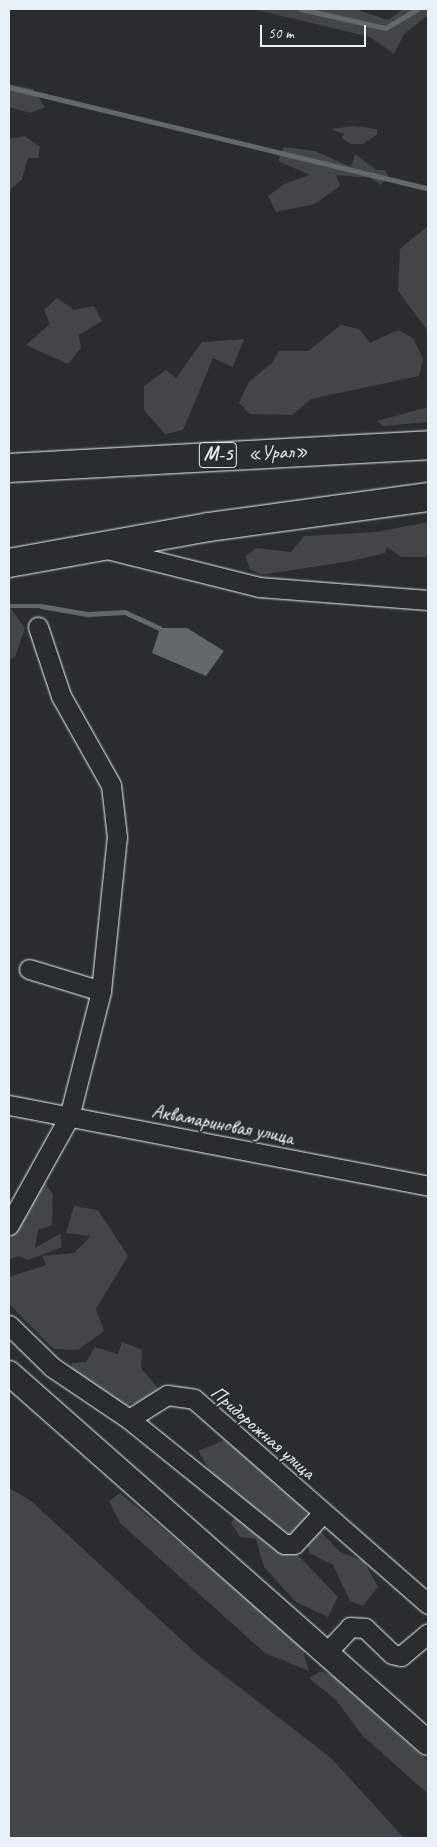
<!DOCTYPE html>
<html>
<head>
<meta charset="utf-8">
<style>
  body { margin:0 }
  #map { position:relative; width:437px; height:1847px; overflow:hidden; background:#2a2d2e; font-family:Caveat,sans-serif }
  div>[style] { position:absolute }
  .green>* { inset:0; background:#424648 }
  .water>* { inset:0; background:#63686b }
  .stream>* { height:4.5px; margin:-2.25px; padding:0 2.25px; transform-origin:2.25px; border-radius:2.25px; background:#63686b }
  .roads { filter:drop-shadow(0 0 1px #e8f1f8) drop-shadow(0 0 1px #e8f1f8) }
  .minor>* { height:19px; margin:-9.5px; padding:0 9.5px; transform-origin:9.5px; border-radius:9.5px; background:#2a2d2e }
  .major>* { height:24px; margin:-12px; padding:0 12px; transform-origin:12px; border-radius:12px; background:#2a2d2e }
  .highway>* { height:28px; margin:-14px; padding:0 14px; transform-origin:14px; border-radius:14px; background:#2a2d2e }
  span { translate:-50% -50%; white-space:nowrap; text-align:center; line-height:1.15; -webkit-text-stroke:4px #2a2d2e; paint-order:stroke }
  .shield-label span { padding:1px 4px; background:#2a2d2e; border:1px solid; border-radius:4px; -webkit-text-stroke-width:0 }
  .shield-label { font-size:19px; color:#e8f1f8; font-weight:700 }
  .street-label { font-size:20px; color:#e8f1f8 }
  .frame { position:absolute; inset:0; border:10px solid #e8f1f8; pointer-events:none }
  .scale { position:absolute; left:260px; top:25px; width:106px; height:22px; box-sizing:border-box; border:2px solid #e8f1f8; border-top:0; padding-left:6px; font-size:15px; line-height:18px; white-space:nowrap; color:#e8f1f8; -webkit-text-stroke:4px #2a2d2e; paint-order:stroke }
</style>
</head>
<body>
<div id="map">
  <div class="green">
    <i style="clip-path:polygon(253px 9px,355px 9px,388px 20px,403px 9px,428px 9px,428px 15px,404px 34px,394px 54px,370px 37px)"></i>
    <i style="clip-path:polygon(9px 84px,33px 89px,45px 107px,30px 113px,9px 107px)"></i>
    <i style="clip-path:polygon(353px 126px,377px 129px,377px 135px,363px 144px,351px 144px,342px 138px,344px 134px,331px 129px)"></i>
    <i style="clip-path:polygon(24px 136px,40px 147px,38px 158px,28px 158px,22px 179px,9px 191px,9px 139px)"></i>
    <i style="clip-path:polygon(284px 147px,315px 151px,351px 167px,355px 154px,376px 170px,385px 170px,388px 176px,381px 185px,371px 178px,336px 175px,340px 186px,315px 204px,276px 212px,268px 196px,284px 184px,310px 175px,278px 161px)"></i>
    <i style="clip-path:polygon(428px 226px,428px 331px,398px 291px,400px 249px)"></i>
    <i style="clip-path:polygon(57px 298px,74px 310px,94px 306px,102px 321px,79px 335px,81px 348px,68px 364px,26px 345px,50px 324px,44px 310px)"></i>
    <i style="clip-path:polygon(341px 325px,359px 329px,370px 343px,398px 330px,413px 338px,423px 359px,419px 376px,311px 399px,292px 415px,250px 414px,239px 403px,249px 382px,272px 363px,279px 351px,308px 351px)"></i>
    <i style="clip-path:polygon(244px 339px,233px 367px,213px 358px,183px 430px,165px 434px,144px 410px,144px 386px,166px 370px,176px 378px,202px 342px)"></i>
    <i style="clip-path:polygon(428px 407px,428px 422px,383px 426px,377px 421px)"></i>
    <i style="clip-path:polygon(428px 522px,428px 557px,401px 557px,387px 547px,385px 553px,351px 561px,261px 575px,250px 569px,245px 556px,257px 548px,291px 552px,304px 536px,376px 532px)"></i>
    <i style="clip-path:polygon(9px 606px,25px 628px,15px 657px,9px 660px)"></i>
    <i style="clip-path:polygon(45px 1183px,53px 1194px,52px 1225px,38px 1230px,35px 1248px,60px 1234px,62px 1247px,28px 1260px,18px 1256px,9px 1260px,9px 1241px,29px 1202px)"></i>
    <i style="clip-path:polygon(74px 1206px,98px 1210px,128px 1256px,96px 1309px,104px 1331px,78px 1350px,54px 1349px,9px 1304px,9px 1277px,46px 1265px,42px 1256px,74px 1253px,91px 1236px,66px 1233px)"></i>
    <i style="clip-path:polygon(122px 1342px,142px 1350px,141px 1368px,158px 1388px,150px 1399px,126px 1405px,69px 1372px,72px 1363px,86px 1362px,95px 1347px,118px 1354px)"></i>
    <i style="clip-path:polygon(230px 1438px,304px 1503px,308px 1521px,292px 1537px,214px 1477px,198px 1451px)"></i>
    <i style="clip-path:polygon(9px 1488px,31px 1501px,199px 1656px,331px 1758px,404px 1838px,9px 1838px)"></i>
    <i style="clip-path:polygon(120px 1493px,301px 1643px,309px 1671px,265px 1653px,120px 1523px,109px 1501px)"></i>
    <i style="clip-path:polygon(238px 1513px,294px 1551px,338px 1597px,328px 1617px,296px 1602px,264px 1567px,256px 1539px,240px 1537px,231px 1523px)"></i>
    <i style="clip-path:polygon(320px 1531px,340px 1552px,364px 1561px,378px 1587px,363px 1606px,350px 1601px,333px 1565px,309px 1553px,306px 1533px)"></i>
    <i style="clip-path:polygon(321px 1671px,335px 1677px,428px 1761px,428px 1794px,362px 1735px,336px 1700px,309px 1678px)"></i>
  </div>
  <div class="water">
    <i style="clip-path:polygon(160px 628px,187px 628px,224px 651px,206px 676px,152px 653px)"></i>
  </div>
  <div class="stream">
    <i style="left:301px;top:9px;width:87px;rotate:12.6deg"></i>
    <i style="left:386px;top:28px;width:37px;rotate:-31deg"></i>
    <i style="left:9px;top:87px;width:431px;rotate:13.6deg"></i>
    <i style="left:9px;top:606px;width:32px"></i>
    <i style="left:41px;top:606px;width:48px;rotate:9.7deg"></i>
    <i style="left:88px;top:614px;width:37px;rotate:-3deg"></i>
    <i style="left:125px;top:612px;width:38px;rotate:25deg"></i>
  </div>
  <div class="roads">
    <div class="minor">
      <i style="left:107px;top:549px;width:157px;rotate:14deg"></i>
      <i style="left:259px;top:587px;width:169px;rotate:4.4deg"></i>
      <i style="left:29px;top:969px;width:75px;rotate:17deg"></i>
      <i style="left:9px;top:1105px;width:427px;rotate:10.9deg"></i>
      <i style="left:9px;top:1225px;width:124px;rotate:-60.9deg"></i>
      <i style="left:69px;top:1117px;width:130px;rotate:-75.7deg"></i>
      <i style="left:101px;top:991px;width:155px;rotate:-84.1deg"></i>
      <i style="left:117px;top:837px;width:52px;rotate:-96.6deg"></i>
      <i style="left:111px;top:785px;width:102px;rotate:-119.3deg"></i>
      <i style="left:61px;top:696px;width:73px;rotate:-108.4deg"></i>
      <i style="left:9px;top:1325px;width:60px;rotate:44.3deg"></i>
      <i style="left:52px;top:1367px;width:93px;rotate:34deg"></i>
      <i style="left:129px;top:1419px;width:45px;rotate:-32.3deg"></i>
      <i style="left:167px;top:1395px;width:27px;rotate:8deg"></i>
      <i style="left:194px;top:1399px;width:311px;rotate:41.2deg"></i>
      <i style="left:129px;top:1419px;width:199px;rotate:38.9deg"></i>
      <i style="left:284px;top:1544px;width:10px"></i>
      <i style="left:294px;top:1544px;width:41px;rotate:-47deg"></i>
      <i style="left:327px;top:1652px;width:34px;rotate:-47deg"></i>
      <i style="left:350px;top:1627px;width:15px;rotate:4deg"></i>
      <i style="left:365px;top:1628px;width:37px;rotate:44deg"></i>
      <i style="left:392px;top:1654px;width:9px;rotate:13deg"></i>
      <i style="left:401px;top:1656px;width:35px;rotate:-40deg"></i>
    </div>
    <div class="major">
      <i style="left:9px;top:1373px;width:559px;rotate:41.45deg"></i>
    </div>
    <div class="highway">
      <i style="left:9px;top:468px;width:420px;rotate:-3.1deg"></i>
      <i style="left:9px;top:563px;width:203px;rotate:-10.2deg"></i>
      <i style="left:209px;top:527px;width:221px;rotate:-7.8deg"></i>
    </div>
  </div>
  <div class="shield-label">
    <span style="left:218px;top:455px">М-5</span>
  </div>
  <div class="street-label">
    <span style="left:278px;top:452px;rotate:-3deg">«Урал»</span>
    <span style="left:223px;top:1124px;rotate:11deg">Аквамариновая улица</span>
    <span style="left:263px;top:1432px;rotate:41deg">Придорожная улица</span>
  </div>
  <div class="frame"></div>
  <div class="scale">50 m</div>
</div>
</body>
</html>
